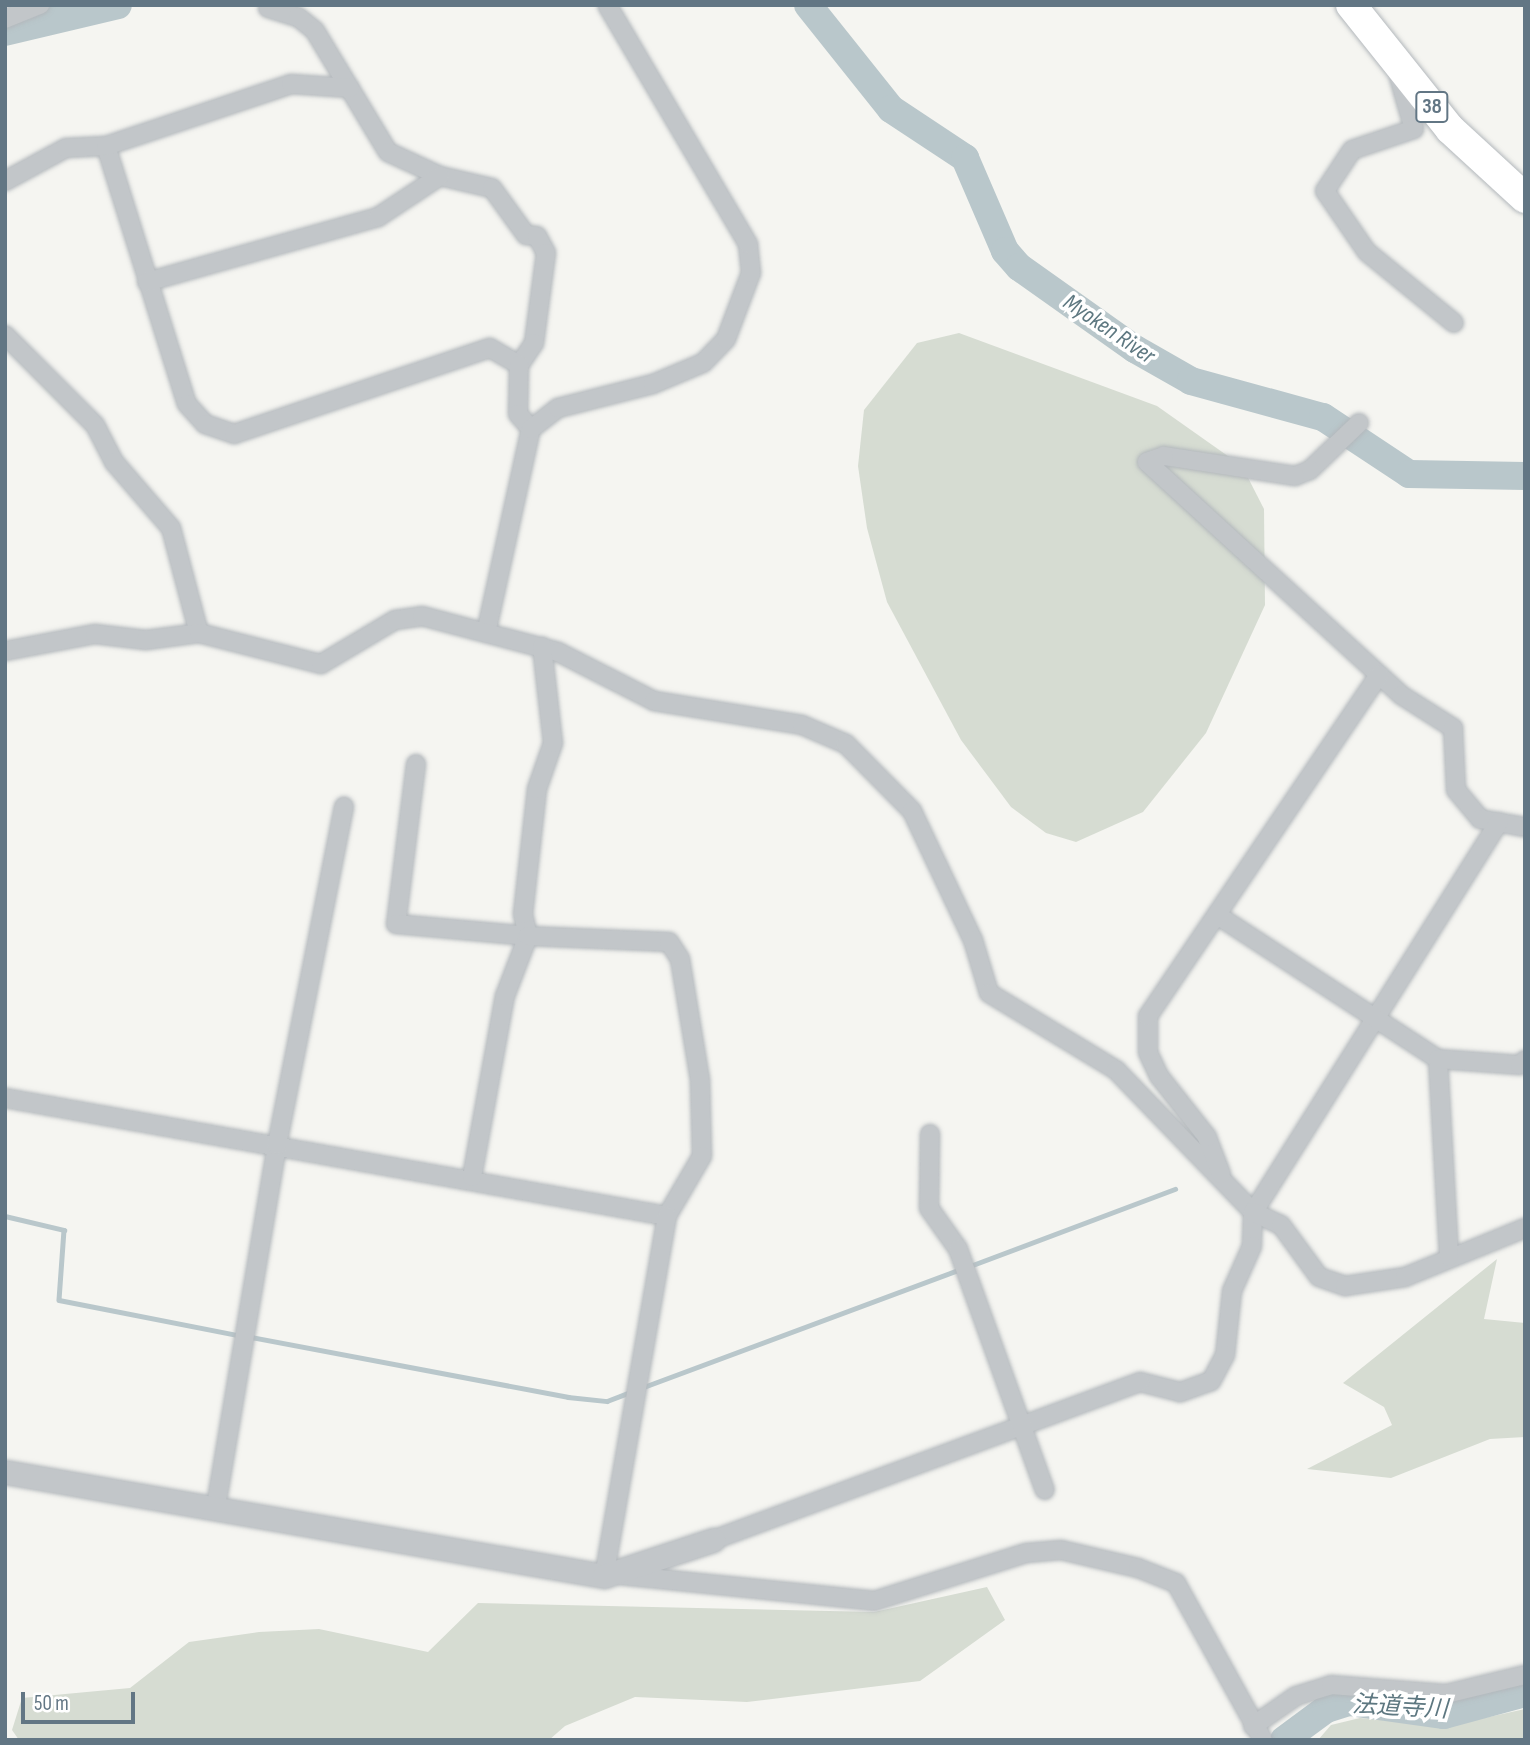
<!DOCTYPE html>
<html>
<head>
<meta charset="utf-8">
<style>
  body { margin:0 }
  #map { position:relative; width:1530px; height:1745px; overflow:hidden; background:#f5f5f1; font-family:"Sofia Sans Condensed","Noto Sans JP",sans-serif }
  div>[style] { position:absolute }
  .green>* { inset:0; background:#d6dcd2 }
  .stream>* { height:4.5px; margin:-2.25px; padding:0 2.25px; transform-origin:2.25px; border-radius:2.25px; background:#b9c7cb }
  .river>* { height:28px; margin:-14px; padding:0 14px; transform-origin:14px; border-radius:14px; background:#b9c7cb }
  .roads { filter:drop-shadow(0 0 2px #b3b8bc) drop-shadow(0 0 2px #b3b8bc) }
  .minor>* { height:18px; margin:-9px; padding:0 9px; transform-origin:9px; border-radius:9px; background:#c2c6c9 }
  .tertiary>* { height:23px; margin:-11.5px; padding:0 11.5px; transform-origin:11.5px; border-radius:11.5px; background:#c2c6c9 }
  .primary>* { height:30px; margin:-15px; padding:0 15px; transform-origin:15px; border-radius:15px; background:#fff }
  span { translate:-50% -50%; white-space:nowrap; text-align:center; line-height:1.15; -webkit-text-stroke:7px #fff; paint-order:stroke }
  .shield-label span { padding:2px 5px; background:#fff; border:2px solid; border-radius:5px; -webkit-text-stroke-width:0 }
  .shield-label { font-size:21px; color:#627684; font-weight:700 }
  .water-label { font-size:24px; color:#5e7881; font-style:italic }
  .frame { position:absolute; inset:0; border:7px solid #627684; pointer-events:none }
  .scale { position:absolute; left:21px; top:1692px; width:114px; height:32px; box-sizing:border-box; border:4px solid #627684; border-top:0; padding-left:9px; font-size:21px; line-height:24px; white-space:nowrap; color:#627684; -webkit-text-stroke:5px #fff; paint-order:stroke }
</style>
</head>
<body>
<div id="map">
  <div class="green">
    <i style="clip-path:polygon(959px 333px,1157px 406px,1242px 466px,1264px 509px,1265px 605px,1206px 733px,1143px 812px,1076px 842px,1046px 833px,1011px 807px,961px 740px,887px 602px,867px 528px,858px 466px,864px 410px,917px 343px)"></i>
    <i style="clip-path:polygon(1497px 1259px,1484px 1319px,1525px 1323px,1525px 1437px,1490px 1439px,1391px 1478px,1307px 1469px,1392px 1425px,1384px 1407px,1343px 1383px)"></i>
    <i style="clip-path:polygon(987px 1587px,1005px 1620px,920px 1681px,747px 1702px,635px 1697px,565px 1726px,549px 1740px,19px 1740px,12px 1730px,22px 1698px,130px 1688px,189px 1642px,259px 1632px,319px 1629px,428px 1652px,478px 1603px,874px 1612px)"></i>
    <i style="clip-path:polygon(1525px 1709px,1525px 1740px,1318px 1740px,1331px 1725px,1360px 1718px,1448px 1726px)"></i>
  </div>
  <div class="stream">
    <i style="left:5px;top:1216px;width:61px;rotate:13.3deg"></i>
    <i style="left:64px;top:1230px;width:70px;rotate:94.1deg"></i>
    <i style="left:59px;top:1300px;width:187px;rotate:11.1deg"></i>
    <i style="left:970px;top:1266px;width:219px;rotate:-20.6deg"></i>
    <i style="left:251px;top:1337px;width:323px;rotate:10.7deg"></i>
    <i style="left:568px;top:1397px;width:39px;rotate:6deg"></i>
    <i style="left:607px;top:1401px;width:25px;rotate:-21deg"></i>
    <i style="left:641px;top:1388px;width:341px;rotate:-20.4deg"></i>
  </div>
  <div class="river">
    <i style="left:808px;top:5px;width:133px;rotate:51.4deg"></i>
    <i style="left:891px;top:109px;width:89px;rotate:33.5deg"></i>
    <i style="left:965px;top:158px;width:101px;rotate:66.7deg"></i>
    <i style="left:1005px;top:251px;width:21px;rotate:49deg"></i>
    <i style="left:1019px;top:267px;width:142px;rotate:35.3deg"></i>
    <i style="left:1135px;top:349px;width:64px;rotate:29.7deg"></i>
    <i style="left:1191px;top:381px;width:137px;rotate:15.3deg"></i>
    <i style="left:1323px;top:417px;width:103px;rotate:33.5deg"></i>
    <i style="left:1409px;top:474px;width:116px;rotate:1deg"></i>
    <i style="left:5px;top:32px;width:116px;rotate:-13.4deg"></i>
    <i style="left:1284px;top:1740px;width:52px;rotate:-36.4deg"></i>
    <i style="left:1326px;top:1709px;width:24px;rotate:-17deg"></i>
    <i style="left:1349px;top:1702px;width:96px;rotate:7.8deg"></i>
    <i style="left:1444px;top:1715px;width:84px;rotate:-15.2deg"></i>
  </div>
  <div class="roads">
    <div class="minor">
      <i style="left:268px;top:8px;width:31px;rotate:17deg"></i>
      <i style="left:298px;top:17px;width:22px;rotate:39deg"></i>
      <i style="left:315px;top:31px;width:141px;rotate:58.9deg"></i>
      <i style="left:388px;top:152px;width:57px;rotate:24.8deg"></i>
      <i style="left:440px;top:176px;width:53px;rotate:13deg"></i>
      <i style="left:492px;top:188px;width:58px;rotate:54.1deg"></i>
      <i style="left:526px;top:235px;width:11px;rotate:5deg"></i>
      <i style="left:537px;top:236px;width:19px;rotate:62deg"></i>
      <i style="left:546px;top:253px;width:91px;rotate:97.6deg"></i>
      <i style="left:534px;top:343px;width:27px;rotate:124deg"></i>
      <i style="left:5px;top:19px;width:38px;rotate:-22deg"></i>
      <i style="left:1398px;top:74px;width:57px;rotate:73.8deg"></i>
      <i style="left:1414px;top:129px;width:65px;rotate:161.3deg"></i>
      <i style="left:1352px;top:150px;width:49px;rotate:123.4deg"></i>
      <i style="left:1325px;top:191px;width:74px;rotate:55.5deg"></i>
      <i style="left:1367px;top:252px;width:112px;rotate:39.2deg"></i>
      <i style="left:106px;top:146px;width:270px;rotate:72.6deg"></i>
      <i style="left:187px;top:404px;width:27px;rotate:48deg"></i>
      <i style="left:205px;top:424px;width:31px;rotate:19deg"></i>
      <i style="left:234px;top:434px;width:270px;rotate:-18.6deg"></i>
      <i style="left:490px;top:348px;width:34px;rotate:30deg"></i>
      <i style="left:519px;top:365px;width:49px;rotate:91.2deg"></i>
      <i style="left:518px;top:414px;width:20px;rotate:49deg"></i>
      <i style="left:5px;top:181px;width:69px;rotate:-28.4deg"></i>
      <i style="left:66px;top:148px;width:40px;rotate:-2.9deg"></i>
      <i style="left:106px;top:146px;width:195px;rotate:-18.5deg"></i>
      <i style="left:291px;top:84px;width:59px;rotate:3.9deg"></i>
      <i style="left:147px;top:282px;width:240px;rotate:-15.7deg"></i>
      <i style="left:378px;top:217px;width:74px;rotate:-33.5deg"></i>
      <i style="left:5px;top:335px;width:127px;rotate:45deg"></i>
      <i style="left:95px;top:425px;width:42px;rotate:62.8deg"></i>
      <i style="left:114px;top:462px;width:87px;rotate:49.2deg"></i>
      <i style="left:171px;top:528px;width:109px;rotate:75.1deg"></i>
      <i style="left:1359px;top:423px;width:68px;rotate:136.2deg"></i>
      <i style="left:1310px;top:470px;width:16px;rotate:158deg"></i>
      <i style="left:1295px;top:476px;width:133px;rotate:-171.3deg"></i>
      <i style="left:1164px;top:456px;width:18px;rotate:161deg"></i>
      <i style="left:1147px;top:462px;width:345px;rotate:42.5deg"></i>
      <i style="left:1401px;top:695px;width:62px;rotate:32.4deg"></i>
      <i style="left:1453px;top:728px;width:62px;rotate:87.2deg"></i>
      <i style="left:1456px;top:790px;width:38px;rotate:50deg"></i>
      <i style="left:1480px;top:819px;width:46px;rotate:10.1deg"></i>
      <i style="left:486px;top:633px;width:209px;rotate:-77.6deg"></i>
      <i style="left:531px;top:429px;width:34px;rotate:-38deg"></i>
      <i style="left:558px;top:408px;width:98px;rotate:-14.2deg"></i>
      <i style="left:653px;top:384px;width:54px;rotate:-22.8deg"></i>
      <i style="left:703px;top:363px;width:33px;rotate:-46deg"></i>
      <i style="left:726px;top:339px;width:71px;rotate:-69.3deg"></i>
      <i style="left:751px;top:273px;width:29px;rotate:-96deg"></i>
      <i style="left:748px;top:244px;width:277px;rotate:-120.5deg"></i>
      <i style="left:5px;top:651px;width:92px;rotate:-10.7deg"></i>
      <i style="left:95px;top:634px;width:51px;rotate:6.7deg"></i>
      <i style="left:146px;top:640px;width:53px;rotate:-7.5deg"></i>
      <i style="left:199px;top:633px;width:126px;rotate:14.3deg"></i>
      <i style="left:321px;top:664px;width:86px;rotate:-30.7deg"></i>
      <i style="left:395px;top:620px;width:27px;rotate:-8deg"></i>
      <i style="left:422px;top:616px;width:141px;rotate:14.8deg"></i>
      <i style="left:558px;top:652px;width:108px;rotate:27deg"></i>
      <i style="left:654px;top:701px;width:150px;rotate:9.2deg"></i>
      <i style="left:802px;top:725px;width:48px;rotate:23.4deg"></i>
      <i style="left:846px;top:744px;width:94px;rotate:45.4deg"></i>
      <i style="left:912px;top:811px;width:143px;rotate:64.7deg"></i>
      <i style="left:973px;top:940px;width:55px;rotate:73.2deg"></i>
      <i style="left:989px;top:993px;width:149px;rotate:31.2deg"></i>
      <i style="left:1116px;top:1070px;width:197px;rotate:46deg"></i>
      <i style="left:1253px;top:1212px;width:34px;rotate:92deg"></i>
      <i style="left:1252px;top:1246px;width:49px;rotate:114deg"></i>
      <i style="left:1232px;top:1291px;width:64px;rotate:96.2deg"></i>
      <i style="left:1225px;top:1355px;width:30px;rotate:118deg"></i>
      <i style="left:1211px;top:1381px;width:33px;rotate:160deg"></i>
      <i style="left:1180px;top:1392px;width:41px;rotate:-166deg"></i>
      <i style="left:1140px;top:1382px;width:455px;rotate:159.7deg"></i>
      <i style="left:416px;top:764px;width:161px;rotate:97.1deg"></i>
      <i style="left:396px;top:924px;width:133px;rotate:5.2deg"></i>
      <i style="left:528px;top:936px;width:23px;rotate:-103deg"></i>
      <i style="left:523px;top:914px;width:126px;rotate:-83.6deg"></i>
      <i style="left:537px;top:789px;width:49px;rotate:-70.8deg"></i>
      <i style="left:553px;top:743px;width:97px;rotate:-96.5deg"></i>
      <i style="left:1499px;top:822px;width:461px;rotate:122.2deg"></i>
      <i style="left:1253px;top:1212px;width:31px;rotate:25deg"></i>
      <i style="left:1281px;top:1225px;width:64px;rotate:53.8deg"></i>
      <i style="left:1319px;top:1277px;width:28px;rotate:19deg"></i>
      <i style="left:1345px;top:1286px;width:61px;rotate:-8.5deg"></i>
      <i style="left:1405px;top:1277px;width:130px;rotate:-22.2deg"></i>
      <i style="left:1217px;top:915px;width:264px;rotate:33.1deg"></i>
      <i style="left:1438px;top:1059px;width:198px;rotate:86.8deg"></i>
      <i style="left:1438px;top:1059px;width:82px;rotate:4.2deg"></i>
      <i style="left:1520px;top:1065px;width:7px;rotate:-45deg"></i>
      <i style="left:5px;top:1098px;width:672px;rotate:10.11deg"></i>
      <i style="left:930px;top:1134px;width:74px;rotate:90.8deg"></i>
      <i style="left:929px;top:1208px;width:50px;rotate:54.7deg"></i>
      <i style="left:958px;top:1249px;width:256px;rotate:70.2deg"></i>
      <i style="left:1221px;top:1174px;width:40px;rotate:-111deg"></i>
      <i style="left:1207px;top:1137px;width:78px;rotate:-128.2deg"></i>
      <i style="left:1159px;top:1076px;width:26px;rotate:-115deg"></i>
      <i style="left:1148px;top:1052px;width:36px;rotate:-90deg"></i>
      <i style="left:1148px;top:1016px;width:412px;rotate:-55.9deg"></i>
      <i style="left:472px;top:1177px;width:184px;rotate:-79.7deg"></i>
      <i style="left:505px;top:996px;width:64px;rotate:-69deg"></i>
      <i style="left:528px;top:936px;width:141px;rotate:2.4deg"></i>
      <i style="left:669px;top:942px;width:20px;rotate:57deg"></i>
      <i style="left:680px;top:959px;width:123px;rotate:80.6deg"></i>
      <i style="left:700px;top:1080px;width:76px;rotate:88.5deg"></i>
      <i style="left:702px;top:1156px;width:69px;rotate:120.3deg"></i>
      <i style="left:667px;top:1216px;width:365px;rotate:99.9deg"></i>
      <i style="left:216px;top:1506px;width:366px;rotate:-80.4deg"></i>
      <i style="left:277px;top:1145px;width:345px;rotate:-78.8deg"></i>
      <i style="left:620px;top:1575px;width:255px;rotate:5.8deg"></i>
      <i style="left:874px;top:1601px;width:159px;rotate:-17.5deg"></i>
      <i style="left:1026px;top:1553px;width:35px;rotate:-5deg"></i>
      <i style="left:1061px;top:1550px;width:79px;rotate:13.2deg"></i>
      <i style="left:1138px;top:1568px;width:41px;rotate:21.5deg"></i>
      <i style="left:1176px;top:1583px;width:179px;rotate:61deg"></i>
      <i style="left:1253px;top:1726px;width:52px;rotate:-34.9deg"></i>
      <i style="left:1296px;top:1696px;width:37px;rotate:-17deg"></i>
      <i style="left:1331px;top:1685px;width:115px;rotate:4.5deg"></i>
      <i style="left:1446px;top:1694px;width:81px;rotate:-13.5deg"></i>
    </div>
    <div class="tertiary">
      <i style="left:5px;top:1472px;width:608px;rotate:9.85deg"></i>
      <i style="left:604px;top:1576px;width:115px;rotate:-18.3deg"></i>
    </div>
    <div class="primary">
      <i style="left:1351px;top:5px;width:159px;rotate:51.4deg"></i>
      <i style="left:1450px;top:129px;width:102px;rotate:42.6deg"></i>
    </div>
  </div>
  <div class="shield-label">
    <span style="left:1432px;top:107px">38</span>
  </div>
  <div class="water-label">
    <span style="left:1109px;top:329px;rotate:34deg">Myoken River</span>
    <span style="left:1400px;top:1707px;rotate:3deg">法道寺川</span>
  </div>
  <div class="frame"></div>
  <div class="scale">50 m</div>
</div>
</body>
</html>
